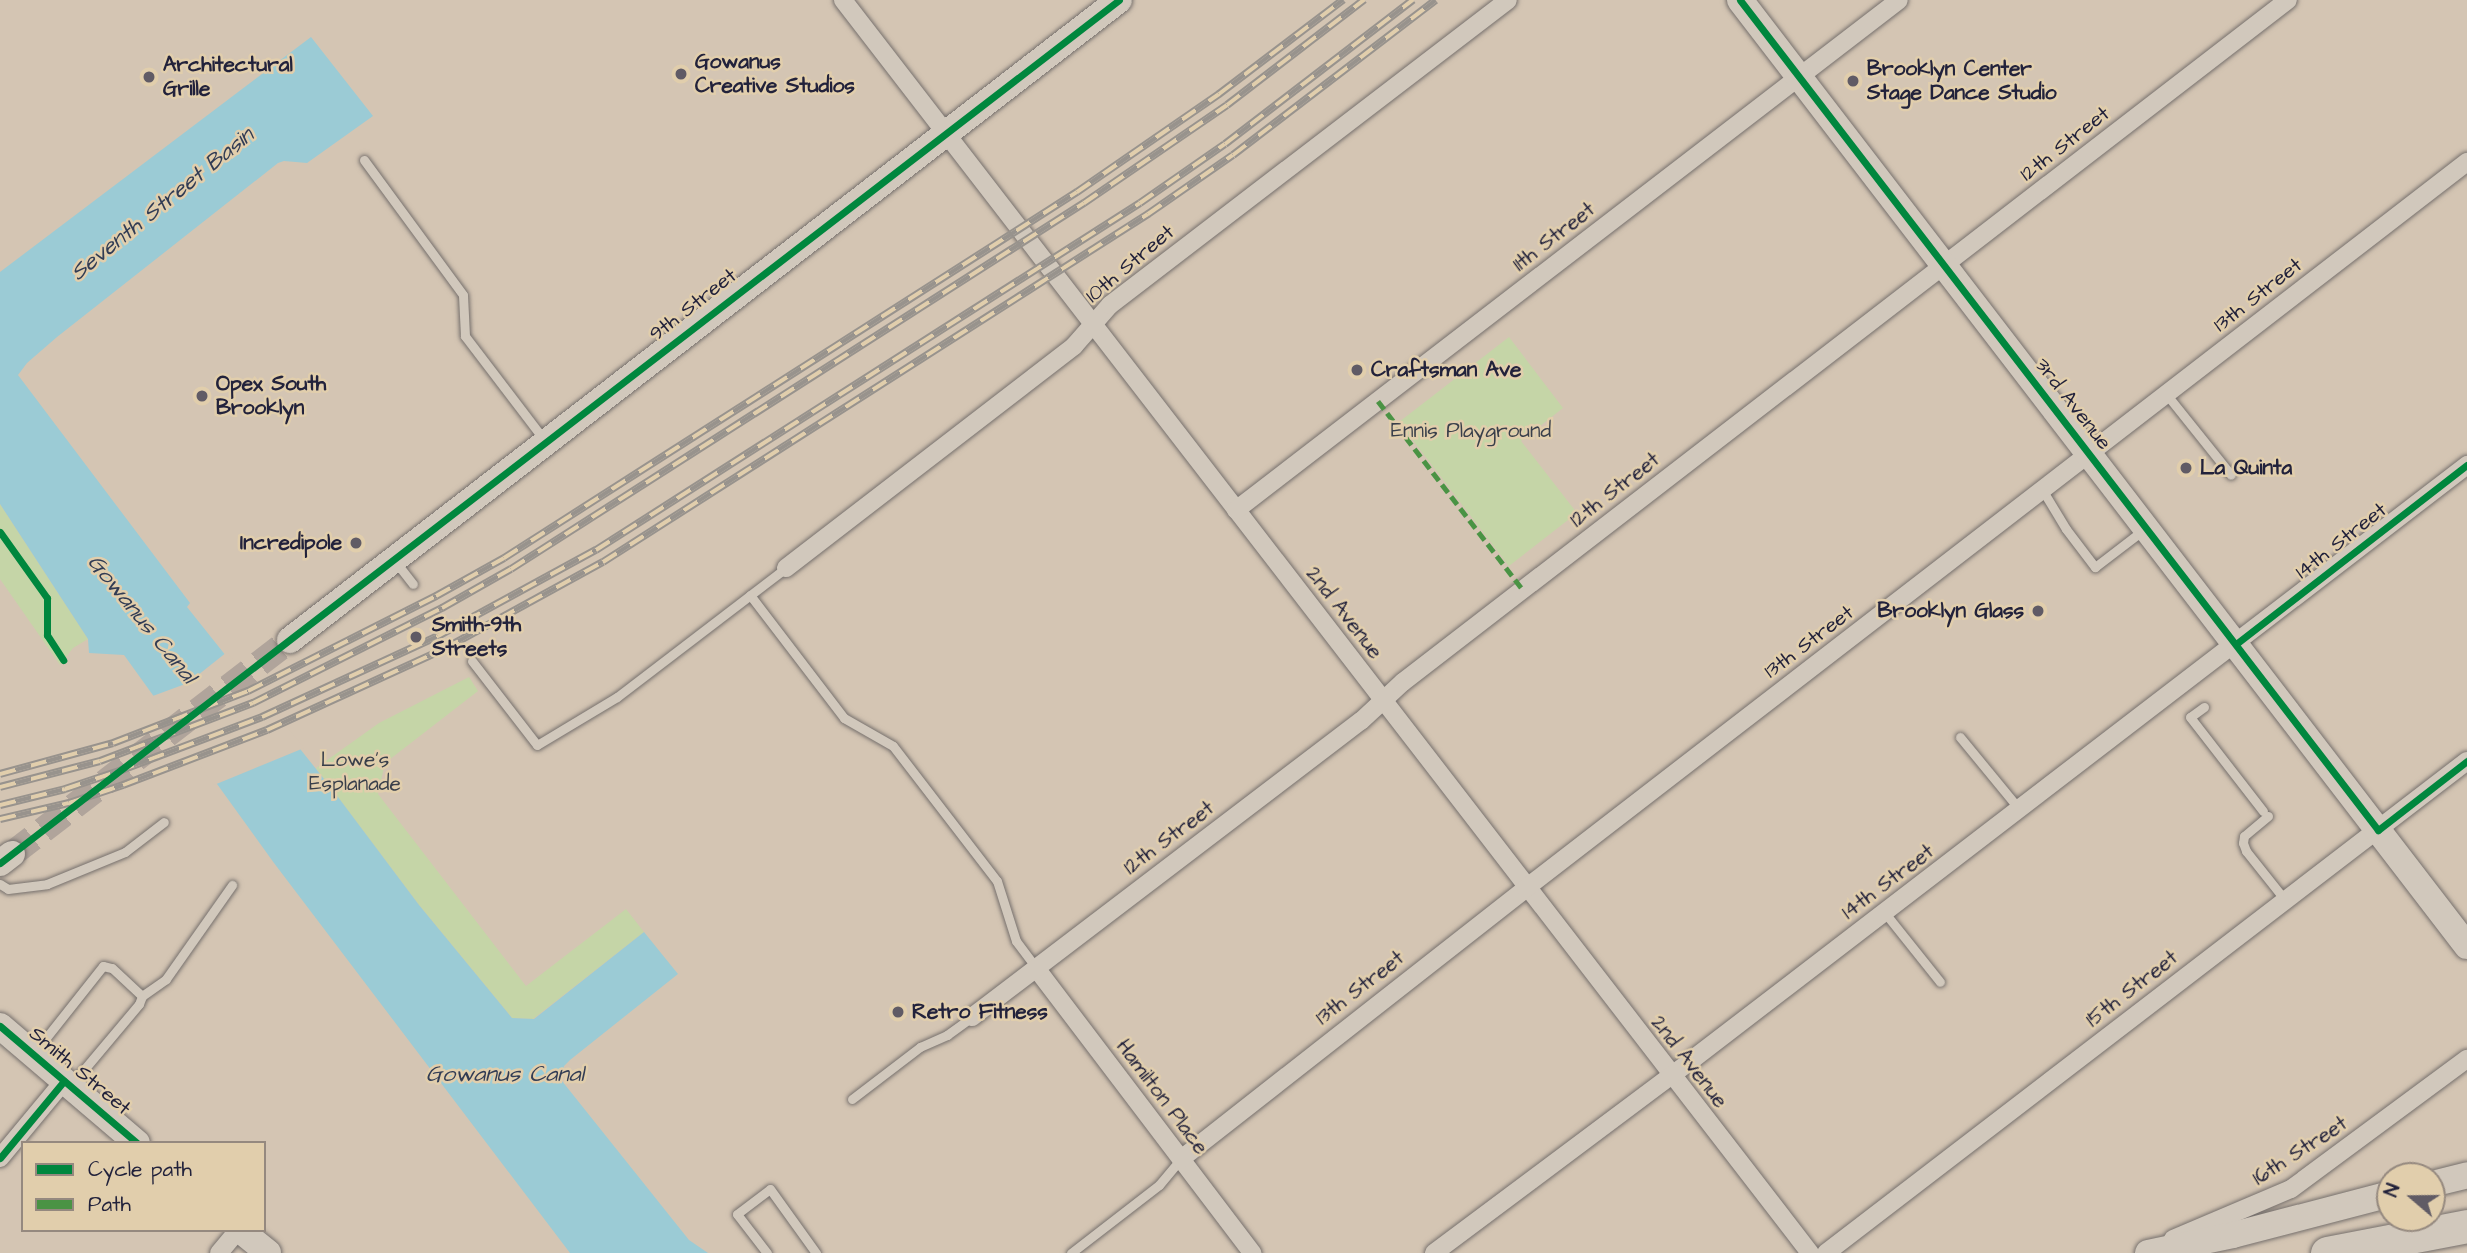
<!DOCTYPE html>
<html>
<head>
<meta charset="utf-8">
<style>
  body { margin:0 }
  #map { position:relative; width:2467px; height:1253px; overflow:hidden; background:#d4c5b3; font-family:"Architects Daughter",sans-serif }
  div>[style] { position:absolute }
  .green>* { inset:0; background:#c5d5a7 }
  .water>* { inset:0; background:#9bcbd5 }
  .pier>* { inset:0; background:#d4c5b3 }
  .secondary-tunnel>* { height:26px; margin-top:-13px; transform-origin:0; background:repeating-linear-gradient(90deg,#b0a49b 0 26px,transparent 0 39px) }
  .roads { filter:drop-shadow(0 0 2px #76706d) drop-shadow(0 0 2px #76706d) }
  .lane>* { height:9px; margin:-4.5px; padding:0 4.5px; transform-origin:4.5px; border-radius:4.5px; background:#d1c8bc }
  .street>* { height:18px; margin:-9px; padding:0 9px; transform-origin:9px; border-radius:9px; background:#d1c8bc }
  .secondary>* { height:26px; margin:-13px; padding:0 13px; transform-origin:13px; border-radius:13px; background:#d1c8bc }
  .highway>* { height:33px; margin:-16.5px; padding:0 16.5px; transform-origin:16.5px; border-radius:16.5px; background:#d1c8bc }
  .rail>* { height:8px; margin-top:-4px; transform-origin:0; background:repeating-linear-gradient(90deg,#e1ceac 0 16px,#98938d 0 32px); box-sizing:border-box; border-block:2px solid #98938d }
  .quiet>* { height:5px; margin-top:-2.5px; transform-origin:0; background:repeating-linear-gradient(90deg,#4a9344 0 10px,transparent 0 15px) }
  .cycleway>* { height:7px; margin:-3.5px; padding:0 3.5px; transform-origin:3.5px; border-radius:3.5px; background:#00873e }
  .dots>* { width:19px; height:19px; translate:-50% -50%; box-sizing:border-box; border:4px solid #e1ceac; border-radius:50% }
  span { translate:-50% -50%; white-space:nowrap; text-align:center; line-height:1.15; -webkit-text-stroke:5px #e1ceac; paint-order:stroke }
  .poi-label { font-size:21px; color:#22223b; font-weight:700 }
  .left { translate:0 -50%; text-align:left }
  .right { translate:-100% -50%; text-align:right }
  .street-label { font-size:21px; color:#22223b }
  .park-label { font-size:21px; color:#393f4a }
  .water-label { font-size:23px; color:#313c54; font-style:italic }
  .legend { position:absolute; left:21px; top:1141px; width:245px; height:91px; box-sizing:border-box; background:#e1ceac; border:2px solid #95897f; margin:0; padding:9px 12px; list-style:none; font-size:21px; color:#22223b }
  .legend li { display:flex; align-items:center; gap:14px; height:35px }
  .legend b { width:35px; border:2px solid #95897f }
  .north { position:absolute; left:2376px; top:1162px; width:70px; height:70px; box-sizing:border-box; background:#e1ceac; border:2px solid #95897f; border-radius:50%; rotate:290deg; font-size:19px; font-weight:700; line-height:28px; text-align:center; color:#22223b }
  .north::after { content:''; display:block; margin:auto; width:24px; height:32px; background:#605b65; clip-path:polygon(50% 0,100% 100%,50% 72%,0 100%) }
</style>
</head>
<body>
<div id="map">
  <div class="green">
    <i style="clip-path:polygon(1509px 337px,1563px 408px,1521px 441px,1577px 513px,1509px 566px,1399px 422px)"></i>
    <i style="clip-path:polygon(0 504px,88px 639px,73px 648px,60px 665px,0 579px)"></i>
    <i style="clip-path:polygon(469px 677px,478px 691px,385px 763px,378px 794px,526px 986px,626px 909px,644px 932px,533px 1019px,512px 1018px,419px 905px,316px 768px,379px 723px)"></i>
  </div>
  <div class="water">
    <i style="clip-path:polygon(311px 37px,373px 116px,307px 163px,284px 161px,278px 163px,57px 337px,27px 363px,18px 375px,190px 603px,187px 607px,332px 789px,419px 905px,512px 1018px,534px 1019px,644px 932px,678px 974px,570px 1060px,564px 1066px,562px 1081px,689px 1240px,708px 1253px,570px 1253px,274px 863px,124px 655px,89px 653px,88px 639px,0 504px,0 272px)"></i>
  </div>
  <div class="pier">
    <i style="clip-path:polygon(227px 652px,304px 748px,214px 785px,150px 697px,188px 683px)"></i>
  </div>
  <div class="secondary-tunnel">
    <i style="left:12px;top:854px;width:351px;rotate:-37.6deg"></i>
  </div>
  <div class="roads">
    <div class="lane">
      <i style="left:364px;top:160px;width:167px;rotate:53.7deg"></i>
      <i style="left:463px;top:295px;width:41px;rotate:87.2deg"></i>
      <i style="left:465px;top:336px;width:132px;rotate:52.7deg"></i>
      <i style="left:2167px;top:395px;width:102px;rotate:51.3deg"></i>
      <i style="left:2043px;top:491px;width:44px;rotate:58.8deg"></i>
      <i style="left:2066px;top:529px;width:48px;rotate:52.7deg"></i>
      <i style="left:2095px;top:567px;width:59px;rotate:-37.5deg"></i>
      <i style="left:395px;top:561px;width:29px;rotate:52deg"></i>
      <i style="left:750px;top:595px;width:155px;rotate:52.6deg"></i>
      <i style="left:844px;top:718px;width:56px;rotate:29.7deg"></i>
      <i style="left:893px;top:746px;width:170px;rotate:52.4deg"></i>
      <i style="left:997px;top:881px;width:63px;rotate:72.4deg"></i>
      <i style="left:1016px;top:941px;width:34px;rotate:53deg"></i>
      <i style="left:472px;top:661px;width:106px;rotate:52.3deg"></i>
      <i style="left:537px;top:745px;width:93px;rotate:-31deg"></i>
      <i style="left:617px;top:697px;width:213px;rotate:-37.4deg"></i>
      <i style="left:2204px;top:707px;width:17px;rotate:144deg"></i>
      <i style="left:2190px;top:717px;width:119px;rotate:52.2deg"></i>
      <i style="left:1960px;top:737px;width:94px;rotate:50.6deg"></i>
      <i style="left:2268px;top:816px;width:31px;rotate:140deg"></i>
      <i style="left:2244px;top:836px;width:7px;rotate:98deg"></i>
      <i style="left:2243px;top:843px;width:9px;rotate:69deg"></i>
      <i style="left:2246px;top:851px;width:63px;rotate:51.5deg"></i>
      <i style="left:0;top:884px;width:9px;rotate:32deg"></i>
      <i style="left:8px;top:889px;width:39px;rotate:-7deg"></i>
      <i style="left:47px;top:884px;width:84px;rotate:-22.3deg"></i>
      <i style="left:125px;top:852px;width:49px;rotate:-37.6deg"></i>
      <i style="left:1885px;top:913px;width:88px;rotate:51.4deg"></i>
      <i style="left:34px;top:1053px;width:111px;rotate:-51.6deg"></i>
      <i style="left:103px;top:966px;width:9px;rotate:13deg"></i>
      <i style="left:112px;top:968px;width:41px;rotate:43deg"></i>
      <i style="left:71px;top:1085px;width:106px;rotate:-50deg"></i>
      <i style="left:139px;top:1004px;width:9px;rotate:-69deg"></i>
      <i style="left:142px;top:996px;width:29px;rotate:-35deg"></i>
      <i style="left:166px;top:979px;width:115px;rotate:-54.9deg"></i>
      <i style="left:852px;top:1099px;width:86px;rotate:-37.4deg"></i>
      <i style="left:920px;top:1047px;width:30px;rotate:-24deg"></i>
      <i style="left:947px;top:1035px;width:31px;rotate:-36deg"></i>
      <i style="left:767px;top:1253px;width:49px;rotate:-127.6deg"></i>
      <i style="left:737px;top:1214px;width:41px;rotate:-37.1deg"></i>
      <i style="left:770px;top:1189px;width:79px;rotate:54.3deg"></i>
      <i style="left:1071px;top:1253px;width:111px;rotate:-37.7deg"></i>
      <i style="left:1159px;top:1185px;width:34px;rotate:-50deg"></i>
    </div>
    <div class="street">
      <i style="left:843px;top:0;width:1583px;rotate:52.34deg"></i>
      <i style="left:1236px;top:510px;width:836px;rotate:-37.57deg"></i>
      <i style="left:786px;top:568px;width:364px;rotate:-37.6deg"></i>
      <i style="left:1074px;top:346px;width:55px;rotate:-48.7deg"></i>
      <i style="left:1110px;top:305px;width:501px;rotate:-37.46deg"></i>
      <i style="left:1036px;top:968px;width:358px;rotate:52.8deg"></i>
      <i style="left:972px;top:1017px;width:489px;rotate:-37.3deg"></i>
      <i style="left:1361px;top:721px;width:57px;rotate:-42.9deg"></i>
      <i style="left:1403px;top:682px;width:1117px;rotate:-37.62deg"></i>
      <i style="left:0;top:1158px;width:100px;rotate:-50.3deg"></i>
      <i style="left:1181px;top:1159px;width:439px;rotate:-38.1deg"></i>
      <i style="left:1526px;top:888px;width:1189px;rotate:-37.65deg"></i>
      <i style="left:2173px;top:1239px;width:128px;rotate:-23deg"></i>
      <i style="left:2291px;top:1189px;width:219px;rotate:-36.5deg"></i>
      <i style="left:219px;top:1253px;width:30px;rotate:-50deg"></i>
      <i style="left:1434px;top:1253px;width:324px;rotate:-36.8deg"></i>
      <i style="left:1693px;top:1059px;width:976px;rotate:-37.5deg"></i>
      <i style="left:1826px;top:1253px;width:808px;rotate:-37.51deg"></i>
    </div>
    <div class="secondary">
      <i style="left:1740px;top:0;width:1193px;rotate:52.46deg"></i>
      <i style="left:290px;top:640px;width:1047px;rotate:-37.67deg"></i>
      <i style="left:0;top:863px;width:15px;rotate:-37deg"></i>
      <i style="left:0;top:1026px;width:180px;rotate:40.5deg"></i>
      <i style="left:2432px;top:1184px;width:36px;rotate:-14deg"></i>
      <i style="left:240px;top:1230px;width:36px;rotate:39deg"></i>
      <i style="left:2148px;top:1253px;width:87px;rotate:-12deg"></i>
      <i style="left:2233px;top:1235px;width:162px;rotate:-14.6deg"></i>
    </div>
    <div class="highway">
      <i style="left:2327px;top:1253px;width:143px;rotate:-10.9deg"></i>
    </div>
  </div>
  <div class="rail">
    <i style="left:0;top:774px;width:117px;rotate:-15.3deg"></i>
    <i style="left:113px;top:743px;width:145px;rotate:-21.1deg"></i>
    <i style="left:248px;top:691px;width:211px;rotate:-26.8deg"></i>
    <i style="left:436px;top:596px;width:78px;rotate:-29.2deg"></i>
    <i style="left:504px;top:558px;width:680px;rotate:-32.57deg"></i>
    <i style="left:1077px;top:192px;width:173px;rotate:-34.6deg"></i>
    <i style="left:1219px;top:94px;width:156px;rotate:-37.2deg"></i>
    <i style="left:0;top:787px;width:103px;rotate:-14.6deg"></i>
    <i style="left:100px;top:761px;width:164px;rotate:-20.8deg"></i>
    <i style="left:253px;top:703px;width:212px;rotate:-26.7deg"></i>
    <i style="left:442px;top:608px;width:79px;rotate:-29.5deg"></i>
    <i style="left:511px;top:569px;width:680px;rotate:-32.57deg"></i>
    <i style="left:1084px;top:203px;width:173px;rotate:-34.4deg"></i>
    <i style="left:1227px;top:105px;width:173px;rotate:-37.5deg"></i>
    <i style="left:0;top:805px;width:67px;rotate:-13.8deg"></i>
    <i style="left:65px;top:789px;width:57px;rotate:-18.4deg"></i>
    <i style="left:119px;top:771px;width:153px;rotate:-20.7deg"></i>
    <i style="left:262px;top:717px;width:194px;rotate:-24.7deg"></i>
    <i style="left:438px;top:636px;width:180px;rotate:-28.6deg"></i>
    <i style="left:596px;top:550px;width:645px;rotate:-32.53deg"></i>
    <i style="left:1140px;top:203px;width:103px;rotate:-34.8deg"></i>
    <i style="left:1225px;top:144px;width:237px;rotate:-37.5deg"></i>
    <i style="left:0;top:819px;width:71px;rotate:-13.1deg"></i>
    <i style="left:69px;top:803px;width:57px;rotate:-18.4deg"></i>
    <i style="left:123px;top:785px;width:154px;rotate:-20.9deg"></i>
    <i style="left:267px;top:730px;width:195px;rotate:-24.6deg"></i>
    <i style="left:444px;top:649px;width:181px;rotate:-28.7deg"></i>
    <i style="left:603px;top:562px;width:647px;rotate:-32.56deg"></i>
    <i style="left:1148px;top:214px;width:103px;rotate:-34.8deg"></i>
    <i style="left:1233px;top:155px;width:255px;rotate:-37.4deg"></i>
  </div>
  <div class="quiet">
    <i style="left:1378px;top:401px;width:238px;rotate:52.5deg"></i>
  </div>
  <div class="cycleway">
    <i style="left:1740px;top:0;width:1047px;rotate:52.45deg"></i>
    <i style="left:2378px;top:830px;width:113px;rotate:-37.8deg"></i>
    <i style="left:0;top:532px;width:81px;rotate:54.5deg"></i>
    <i style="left:47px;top:598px;width:37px;rotate:90deg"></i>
    <i style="left:47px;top:635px;width:30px;rotate:57deg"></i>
    <i style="left:2236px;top:644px;width:292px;rotate:-37.8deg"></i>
    <i style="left:0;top:863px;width:1413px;rotate:-37.64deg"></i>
    <i style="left:0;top:1026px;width:180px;rotate:40.5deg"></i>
    <i style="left:0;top:1158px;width:100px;rotate:-50.3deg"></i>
  </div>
  <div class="dots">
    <i style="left:681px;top:74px;background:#605b65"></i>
    <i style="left:149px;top:77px;background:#605b65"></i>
    <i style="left:1853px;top:81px;background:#605b65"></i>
    <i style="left:1357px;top:370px;background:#605b65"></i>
    <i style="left:202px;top:396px;background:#605b65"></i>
    <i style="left:2186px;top:468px;background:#605b65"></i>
    <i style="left:356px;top:543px;background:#605b65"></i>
    <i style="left:2038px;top:611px;background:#605b65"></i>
    <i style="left:416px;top:637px;background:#605b65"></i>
    <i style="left:898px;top:1012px;background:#605b65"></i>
  </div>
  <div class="poi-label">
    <span class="left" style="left:695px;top:74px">Gowanus<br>Creative Studios</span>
    <span class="left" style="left:163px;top:77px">Architectural<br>Grille</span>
    <span class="left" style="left:1867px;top:81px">Brooklyn Center<br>Stage Dance Studio</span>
    <span class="left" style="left:1371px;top:370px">Craftsman Ave</span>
    <span class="left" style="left:216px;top:396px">Opex South<br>Brooklyn</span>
    <span class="left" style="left:2200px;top:468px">La Quinta</span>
    <span class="right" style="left:342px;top:543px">Incredipole</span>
    <span class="right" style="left:2024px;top:611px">Brooklyn Glass</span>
    <span class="left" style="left:432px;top:637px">Smith–9th<br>Streets</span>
    <span class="left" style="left:912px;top:1012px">Retro Fitness</span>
  </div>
  <div class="street-label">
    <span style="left:2065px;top:144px;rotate:-38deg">12th Street</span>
    <span style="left:1554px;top:237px;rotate:-38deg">11th Street</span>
    <span style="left:1130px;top:264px;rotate:-40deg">10th Street</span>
    <span style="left:2258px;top:295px;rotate:-38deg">13th Street</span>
    <span style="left:693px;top:305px;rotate:-38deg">9th Street</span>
    <span style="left:2073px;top:404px;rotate:52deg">3rd Avenue</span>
    <span style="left:1615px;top:490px;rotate:-38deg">12th Street</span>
    <span style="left:2341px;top:541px;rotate:-38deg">14th Street</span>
    <span style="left:1344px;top:613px;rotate:52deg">2nd Avenue</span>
    <span style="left:1809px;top:642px;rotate:-37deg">13th Street</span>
    <span style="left:1169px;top:838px;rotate:-37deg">12th Street</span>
    <span style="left:1888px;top:882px;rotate:-37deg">14th Street</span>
    <span style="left:1360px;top:988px;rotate:-38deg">13th Street</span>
    <span style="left:2132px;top:989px;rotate:-38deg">15th Street</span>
    <span style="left:1689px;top:1062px;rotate:52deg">2nd Avenue</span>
    <span style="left:80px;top:1071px;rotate:40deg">Smith Street</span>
    <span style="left:1162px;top:1097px;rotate:53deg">Hamilton Place</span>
    <span style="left:2300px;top:1151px;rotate:-33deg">16th Street</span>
  </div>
  <div class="park-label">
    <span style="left:1471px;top:431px">Ennis Playground</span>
    <span style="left:355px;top:772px">Lowe's<br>Esplanade</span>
  </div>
  <div class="water-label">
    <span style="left:162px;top:204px;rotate:-39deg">Seventh Street Basin</span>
    <span style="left:142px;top:619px;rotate:51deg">Gowanus Canal</span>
    <span style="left:505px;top:1074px">Gowanus Canal</span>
  </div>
  <ul class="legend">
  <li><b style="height:9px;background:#00873e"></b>Cycle path</li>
  <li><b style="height:9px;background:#4a9344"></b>Path</li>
  </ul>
  <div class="north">N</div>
</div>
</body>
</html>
